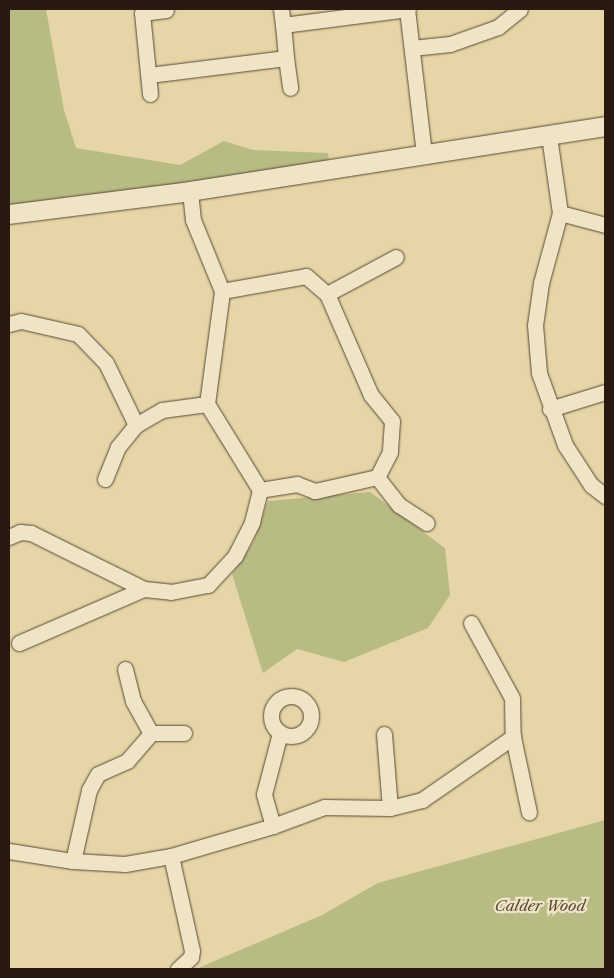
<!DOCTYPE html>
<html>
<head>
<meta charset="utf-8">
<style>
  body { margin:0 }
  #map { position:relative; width:614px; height:978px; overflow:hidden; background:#e6d5a6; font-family:"Libre Caslon Text",serif }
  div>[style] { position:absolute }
  .green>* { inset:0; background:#b8bc84 }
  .roads { filter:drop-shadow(0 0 1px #584836) drop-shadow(0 0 1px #584836) }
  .minor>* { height:15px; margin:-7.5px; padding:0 7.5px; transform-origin:7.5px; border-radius:7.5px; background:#efe4c5 }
  .minor>.ring { margin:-7.5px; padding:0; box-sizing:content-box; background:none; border:15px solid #efe4c5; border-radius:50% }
  .tertiary>* { height:19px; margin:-9.5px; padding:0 9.5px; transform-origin:9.5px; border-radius:9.5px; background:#efe4c5 }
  span { translate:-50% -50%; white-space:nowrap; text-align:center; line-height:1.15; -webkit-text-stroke:4.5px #efe4c5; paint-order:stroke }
  .park-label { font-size:15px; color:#544a34; font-style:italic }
  .frame { position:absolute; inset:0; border:10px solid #291911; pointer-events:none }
</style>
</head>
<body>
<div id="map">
  <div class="green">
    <i style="clip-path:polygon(9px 9px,46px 9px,64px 110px,76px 148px,180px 165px,224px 141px,253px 150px,328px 153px,329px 162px,135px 193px,9px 206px)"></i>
    <i style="clip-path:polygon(370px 492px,445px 548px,450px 595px,428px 628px,344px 662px,297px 649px,263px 673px,232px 574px,253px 543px,268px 501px)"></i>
    <i style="clip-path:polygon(605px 820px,605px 969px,196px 969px,322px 915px,378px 883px)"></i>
  </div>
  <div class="roads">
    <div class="minor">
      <i style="left:281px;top:9px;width:16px;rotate:83deg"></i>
      <i style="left:407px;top:9px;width:146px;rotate:83.3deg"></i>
      <i style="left:412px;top:48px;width:38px;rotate:-6deg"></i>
      <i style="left:450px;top:44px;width:51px;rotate:-19.5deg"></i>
      <i style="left:498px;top:27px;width:28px;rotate:-39deg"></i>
      <i style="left:286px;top:58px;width:30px;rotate:82deg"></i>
      <i style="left:149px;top:75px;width:138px;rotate:-7.1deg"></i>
      <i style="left:286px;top:58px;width:33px;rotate:-95deg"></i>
      <i style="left:283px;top:25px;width:126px;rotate:-7.3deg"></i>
      <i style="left:150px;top:94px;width:81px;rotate:-95.6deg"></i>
      <i style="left:142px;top:13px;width:24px;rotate:-7deg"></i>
      <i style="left:549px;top:136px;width:78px;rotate:81.9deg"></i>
      <i style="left:560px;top:213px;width:73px;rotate:105.2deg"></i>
      <i style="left:541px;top:283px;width:42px;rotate:98.1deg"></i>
      <i style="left:535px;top:325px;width:48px;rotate:85.2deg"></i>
      <i style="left:539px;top:373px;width:77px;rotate:70.1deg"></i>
      <i style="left:565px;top:445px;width:48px;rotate:57deg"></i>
      <i style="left:591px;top:485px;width:18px;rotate:38deg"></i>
      <i style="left:560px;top:213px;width:47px;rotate:14.9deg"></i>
      <i style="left:222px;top:291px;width:85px;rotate:-10.1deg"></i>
      <i style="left:306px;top:276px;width:28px;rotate:41deg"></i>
      <i style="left:327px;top:294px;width:110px;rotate:66.5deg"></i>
      <i style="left:371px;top:395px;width:33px;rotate:51deg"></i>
      <i style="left:392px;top:421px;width:31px;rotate:94deg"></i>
      <i style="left:390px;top:452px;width:28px;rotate:117deg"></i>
      <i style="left:377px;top:477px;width:64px;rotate:167.3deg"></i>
      <i style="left:315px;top:491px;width:19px;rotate:-159deg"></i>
      <i style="left:297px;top:484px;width:37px;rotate:171deg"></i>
      <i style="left:327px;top:294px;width:78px;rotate:-28.2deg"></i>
      <i style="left:9px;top:324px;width:12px;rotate:-14deg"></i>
      <i style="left:21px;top:321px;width:58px;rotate:12.8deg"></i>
      <i style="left:78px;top:334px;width:40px;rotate:46deg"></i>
      <i style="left:106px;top:363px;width:69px;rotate:64.2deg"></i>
      <i style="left:550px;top:409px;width:58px;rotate:-17.2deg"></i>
      <i style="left:377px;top:477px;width:36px;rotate:52deg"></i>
      <i style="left:399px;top:505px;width:33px;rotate:33deg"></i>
      <i style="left:105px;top:479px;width:35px;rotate:-68deg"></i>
      <i style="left:118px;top:447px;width:28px;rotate:-51deg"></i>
      <i style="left:136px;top:425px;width:30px;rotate:-30deg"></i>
      <i style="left:162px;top:410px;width:45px;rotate:-7.6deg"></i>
      <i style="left:9px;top:537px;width:12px;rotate:-24deg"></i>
      <i style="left:20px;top:532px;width:11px;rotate:5deg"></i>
      <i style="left:31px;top:533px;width:126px;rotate:26.4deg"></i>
      <i style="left:144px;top:589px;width:27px;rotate:6deg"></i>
      <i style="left:171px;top:592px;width:38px;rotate:-11deg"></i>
      <i style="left:208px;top:585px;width:40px;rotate:-47deg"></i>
      <i style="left:235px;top:556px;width:38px;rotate:-63deg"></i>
      <i style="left:252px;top:522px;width:33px;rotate:-76deg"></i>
      <i style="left:260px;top:490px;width:101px;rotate:-121.6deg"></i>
      <i style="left:207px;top:404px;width:114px;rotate:-82.4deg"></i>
      <i style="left:222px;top:291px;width:77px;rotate:-112.2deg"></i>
      <i style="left:193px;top:220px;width:29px;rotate:-96deg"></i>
      <i style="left:471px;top:623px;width:85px;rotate:61.3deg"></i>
      <i style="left:512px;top:698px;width:39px;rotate:89deg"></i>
      <i style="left:513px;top:737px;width:77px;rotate:78deg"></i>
      <i style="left:19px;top:643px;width:136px;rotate:-23.4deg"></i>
      <i style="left:125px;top:669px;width:33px;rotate:76deg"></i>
      <i style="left:133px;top:701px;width:37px;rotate:61deg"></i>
      <i class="ring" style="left:271px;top:696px;width:25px;height:25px"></i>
      <i style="left:384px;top:734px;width:74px;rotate:85.4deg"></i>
      <i style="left:273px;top:826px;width:33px;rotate:-106deg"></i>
      <i style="left:264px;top:794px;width:63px;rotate:-75.3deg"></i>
      <i style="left:9px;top:851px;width:65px;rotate:8.9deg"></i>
      <i style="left:73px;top:861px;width:52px;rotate:3.3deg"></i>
      <i style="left:125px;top:864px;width:47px;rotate:-9.9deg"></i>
      <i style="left:171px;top:856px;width:106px;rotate:-16.4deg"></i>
      <i style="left:273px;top:826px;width:54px;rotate:-20.4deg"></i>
      <i style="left:324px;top:807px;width:66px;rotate:0.9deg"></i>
      <i style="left:390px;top:808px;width:33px;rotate:-14deg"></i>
      <i style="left:422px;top:800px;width:111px;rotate:-34.7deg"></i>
      <i style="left:171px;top:856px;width:97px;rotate:77.5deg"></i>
      <i style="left:192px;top:951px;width:6px;rotate:99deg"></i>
      <i style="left:191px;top:957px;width:18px;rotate:137deg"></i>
      <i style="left:73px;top:861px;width:73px;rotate:-77.3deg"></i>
      <i style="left:89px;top:790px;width:18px;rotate:-61deg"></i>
      <i style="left:98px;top:774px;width:32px;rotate:-24deg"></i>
      <i style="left:127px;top:761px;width:37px;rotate:-49deg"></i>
      <i style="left:151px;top:733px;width:33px"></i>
    </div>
    <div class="tertiary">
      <i style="left:9px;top:214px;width:182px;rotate:-7.2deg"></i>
      <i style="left:190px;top:191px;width:420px;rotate:-8.9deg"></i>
    </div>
  </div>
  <div class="park-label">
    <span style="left:540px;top:906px">Calder Wood</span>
  </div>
  <div class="frame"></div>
</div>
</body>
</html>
